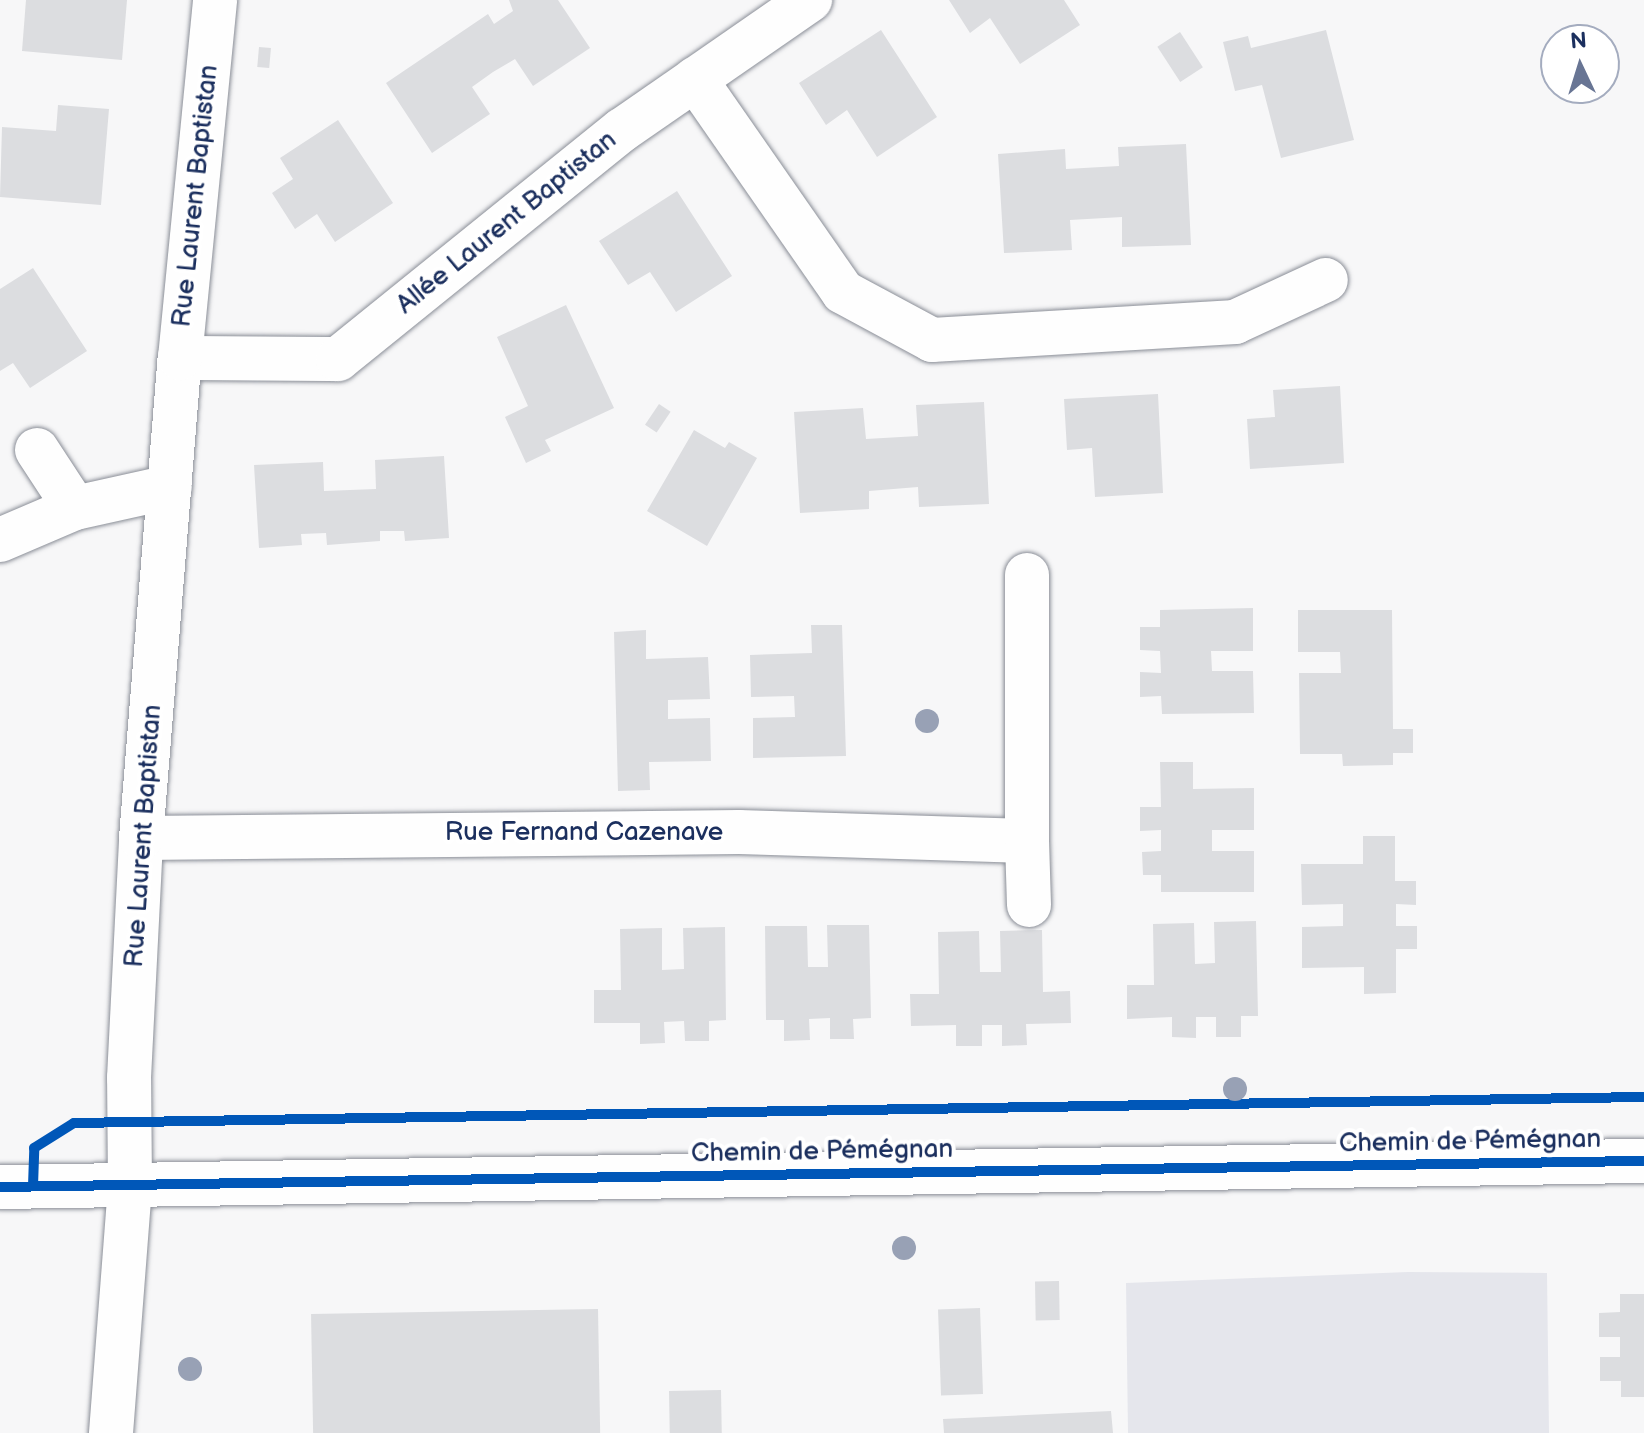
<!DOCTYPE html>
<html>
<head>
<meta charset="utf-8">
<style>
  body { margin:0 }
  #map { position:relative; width:1644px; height:1433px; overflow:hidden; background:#f7f7f8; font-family:"Balsamiq Sans",sans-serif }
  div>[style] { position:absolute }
  .green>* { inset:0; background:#e5e6ec }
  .building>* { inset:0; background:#dcdde0; transform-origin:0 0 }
  .roads { filter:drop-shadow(0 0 2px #8a8e97) drop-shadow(0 0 2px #8a8e97) }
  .minor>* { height:44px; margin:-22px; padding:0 22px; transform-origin:22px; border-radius:22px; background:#fefefe }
  .cycleway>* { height:10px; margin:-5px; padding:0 5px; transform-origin:5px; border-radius:5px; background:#0057b8 }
  .trees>* { width:24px; height:24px; margin:-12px; border-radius:50%; background:#98a1b5 }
  span { translate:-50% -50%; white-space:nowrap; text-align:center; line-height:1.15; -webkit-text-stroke:8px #fff; paint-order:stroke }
  .street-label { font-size:26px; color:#1b2f5e }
  .north { position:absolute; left:1540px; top:24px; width:80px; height:80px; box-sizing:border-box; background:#fff; border:2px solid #a4acbf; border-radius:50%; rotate:356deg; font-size:22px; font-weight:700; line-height:32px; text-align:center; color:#1b2f5e }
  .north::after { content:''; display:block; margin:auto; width:28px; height:36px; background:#687594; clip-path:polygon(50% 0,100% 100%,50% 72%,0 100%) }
</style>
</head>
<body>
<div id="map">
  <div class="green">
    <i style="clip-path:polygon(1408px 1272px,1547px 1273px,1549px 1433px,1128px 1433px,1126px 1283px)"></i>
  </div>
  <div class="building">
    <i style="clip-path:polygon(26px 0,127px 0,122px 60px,22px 51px)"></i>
    <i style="clip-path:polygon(509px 0,558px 0,590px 48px,533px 86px,515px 59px,493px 72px,472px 87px,490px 114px,432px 153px,386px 83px,488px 14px,494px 24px,513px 11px)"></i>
    <i style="clip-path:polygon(949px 0,1064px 0,1080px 25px,1020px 64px,990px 18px,970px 33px)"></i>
    <i style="clip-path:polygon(881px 30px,937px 117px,877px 157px,847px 110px,826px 125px,799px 83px)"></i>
    <i style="clip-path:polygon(1326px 30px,1354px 140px,1281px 158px,1262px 85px,1235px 91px,1223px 42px,1248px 36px,1251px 48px)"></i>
    <i style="left:1180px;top:32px;width:42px;height:27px;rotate:57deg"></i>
    <i style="left:259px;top:47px;width:12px;height:20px;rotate:5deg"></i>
    <i style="clip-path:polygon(58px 105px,109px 109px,101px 205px,0 197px,2px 127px,56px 131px)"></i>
    <i style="clip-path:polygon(338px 120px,393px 203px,335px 242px,317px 214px,295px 229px,272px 193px,293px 179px,280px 158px)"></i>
    <i style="clip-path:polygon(1186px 144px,1191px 245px,1122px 247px,1122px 217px,1070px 220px,1072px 250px,1004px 253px,998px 154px,1065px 149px,1066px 169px,1119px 166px,1118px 147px)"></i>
    <i style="clip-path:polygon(677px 191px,732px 276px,676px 312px,650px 272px,628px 285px,599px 241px)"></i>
    <i style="clip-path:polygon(33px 268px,87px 351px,30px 388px,13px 363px,0 371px,0 289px)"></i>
    <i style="clip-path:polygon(566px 305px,614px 408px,545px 440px,551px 451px,526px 463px,505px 417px,528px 406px,497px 337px)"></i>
    <i style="clip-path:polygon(1340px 386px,1344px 463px,1250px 469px,1247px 419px,1275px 417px,1273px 390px)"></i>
    <i style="clip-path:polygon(1158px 394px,1163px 493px,1095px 497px,1092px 448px,1067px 450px,1064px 399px)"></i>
    <i style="clip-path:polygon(984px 402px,989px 504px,919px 507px,918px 487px,869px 491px,869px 509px,800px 513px,794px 412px,863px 408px,866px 439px,918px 436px,916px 405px)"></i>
    <i style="left:659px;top:404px;width:14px;height:25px;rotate:34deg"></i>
    <i style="clip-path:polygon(694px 430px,725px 448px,729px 442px,757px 458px,707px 546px,647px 511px)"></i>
    <i style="clip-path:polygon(444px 456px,449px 538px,405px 541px,404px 531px,380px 531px,380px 541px,327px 545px,326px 533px,301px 534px,302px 545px,259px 548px,254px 465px,323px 462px,324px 491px,376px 489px,375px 460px)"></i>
    <i style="clip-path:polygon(1253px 608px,1253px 651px,1211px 651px,1212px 671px,1253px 671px,1254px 713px,1162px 714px,1161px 696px,1140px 697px,1140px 672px,1161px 673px,1160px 651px,1140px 650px,1140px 627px,1160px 627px,1160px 610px)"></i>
    <i style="clip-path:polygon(1298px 610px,1392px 610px,1393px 729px,1413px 729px,1413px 753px,1393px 753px,1393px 765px,1343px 766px,1342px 754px,1300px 754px,1299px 673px,1341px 673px,1340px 652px,1298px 652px)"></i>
    <i style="clip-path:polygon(811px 625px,842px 625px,846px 756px,753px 758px,753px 718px,795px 717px,794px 696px,751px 697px,750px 655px,812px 653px)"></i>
    <i style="clip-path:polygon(646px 630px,646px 659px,708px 657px,710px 699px,668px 700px,668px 719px,710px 718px,711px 761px,649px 762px,650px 790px,618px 791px,614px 632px)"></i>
    <i style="clip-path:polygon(1160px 762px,1193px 762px,1193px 789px,1254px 788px,1254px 830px,1212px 830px,1212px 851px,1254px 851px,1254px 892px,1161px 892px,1161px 875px,1143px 875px,1142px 852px,1161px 851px,1161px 830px,1140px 831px,1140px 807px,1161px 807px)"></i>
    <i style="clip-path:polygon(1363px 836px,1395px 836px,1395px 881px,1416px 881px,1416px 905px,1396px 904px,1396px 926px,1417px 926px,1417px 949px,1396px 949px,1396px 993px,1364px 994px,1364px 967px,1302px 968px,1302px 927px,1343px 926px,1343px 904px,1302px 905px,1301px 864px,1363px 864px)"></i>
    <i style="clip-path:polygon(1256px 921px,1258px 1016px,1241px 1016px,1241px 1037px,1216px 1037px,1216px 1017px,1196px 1017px,1196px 1038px,1172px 1037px,1172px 1017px,1127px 1019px,1127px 985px,1154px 985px,1153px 924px,1194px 923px,1195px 964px,1215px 963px,1214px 922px)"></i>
    <i style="clip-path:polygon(827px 925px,869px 925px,871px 1018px,853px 1019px,854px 1039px,830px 1039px,830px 1018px,809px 1019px,810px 1040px,784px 1041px,784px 1020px,766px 1020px,765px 926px,807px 926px,808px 967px,828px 967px)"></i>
    <i style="clip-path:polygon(725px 927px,726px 1020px,709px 1021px,709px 1041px,685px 1041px,684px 1021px,664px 1022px,665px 1043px,640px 1044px,640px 1023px,594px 1023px,594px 990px,621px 990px,620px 929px,662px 928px,662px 970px,684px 969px,683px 928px)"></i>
    <i style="clip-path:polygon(1042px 930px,1043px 992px,1070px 991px,1071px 1023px,1026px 1024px,1027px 1045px,1002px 1046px,1002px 1025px,982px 1025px,982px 1046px,956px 1046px,956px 1025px,911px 1026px,910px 994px,939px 994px,938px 932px,979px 931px,980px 972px,1001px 972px,1000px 931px)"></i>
    <i style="left:1059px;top:1281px;width:39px;height:24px;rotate:89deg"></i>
    <i style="clip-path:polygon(1620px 1294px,1644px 1294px,1644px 1397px,1621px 1397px,1621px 1381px,1600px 1381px,1600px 1357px,1620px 1357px,1620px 1337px,1599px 1337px,1599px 1313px,1620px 1312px)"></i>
    <i style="left:980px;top:1308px;width:86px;height:42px;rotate:88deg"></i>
    <i style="left:598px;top:1309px;width:124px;height:287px;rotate:89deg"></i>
    <i style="left:721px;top:1390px;width:43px;height:52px;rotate:89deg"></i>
    <i style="clip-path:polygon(1111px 1411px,1113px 1433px,944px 1433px,943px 1419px)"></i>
  </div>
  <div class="roads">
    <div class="minor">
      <i style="left:695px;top:79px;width:259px;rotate:55.2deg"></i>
      <i style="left:843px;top:292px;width:101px;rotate:28.3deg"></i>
      <i style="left:932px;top:340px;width:304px;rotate:-3.4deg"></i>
      <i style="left:1235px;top:322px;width:100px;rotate:-24.8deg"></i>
      <i style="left:180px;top:358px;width:158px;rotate:0.4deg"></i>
      <i style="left:338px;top:359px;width:365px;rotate:-38.9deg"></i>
      <i style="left:622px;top:130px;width:229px;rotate:-34.7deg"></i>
      <i style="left:37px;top:450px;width:69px;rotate:56.8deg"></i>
      <i style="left:0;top:540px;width:82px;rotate:-23.1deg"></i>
      <i style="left:75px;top:508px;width:97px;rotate:-12.5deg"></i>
      <i style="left:141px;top:838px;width:598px;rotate:-0.57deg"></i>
      <i style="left:739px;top:832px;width:288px;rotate:1.8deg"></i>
      <i style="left:1027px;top:841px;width:266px;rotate:-90deg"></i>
      <i style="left:1027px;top:841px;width:64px;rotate:88.2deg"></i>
      <i style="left:0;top:1187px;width:1644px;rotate:-0.91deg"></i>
      <i style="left:111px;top:1433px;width:249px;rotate:-85.6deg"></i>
      <i style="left:130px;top:1185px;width:107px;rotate:-90.5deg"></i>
      <i style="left:129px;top:1078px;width:240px;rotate:-87.1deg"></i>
      <i style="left:141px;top:838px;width:482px;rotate:-85.4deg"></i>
      <i style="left:180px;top:358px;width:360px;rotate:-84.4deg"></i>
    </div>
  </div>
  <div class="cycleway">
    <i style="left:33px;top:1186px;width:38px;rotate:-88deg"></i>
    <i style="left:34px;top:1148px;width:47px;rotate:-32deg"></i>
    <i style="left:74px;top:1123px;width:1570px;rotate:-0.95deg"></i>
    <i style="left:0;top:1187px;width:1644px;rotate:-0.91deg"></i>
  </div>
  <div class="trees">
    <i style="left:927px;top:721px"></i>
    <i style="left:1235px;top:1089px"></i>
    <i style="left:904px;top:1248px"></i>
    <i style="left:190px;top:1369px"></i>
  </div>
  <div class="street-label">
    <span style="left:196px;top:196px;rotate:-84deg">Rue Laurent Baptistan</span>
    <span style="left:507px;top:223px;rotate:-39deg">Allée Laurent Baptistan</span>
    <span style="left:584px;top:833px">Rue Fernand Cazenave</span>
    <span style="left:144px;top:836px;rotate:-86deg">Rue Laurent Baptistan</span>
    <span style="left:1470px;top:1142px;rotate:-1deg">Chemin de Pémégnan</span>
    <span style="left:822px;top:1152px;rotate:-1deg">Chemin de Pémégnan</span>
  </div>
  <div class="north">N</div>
</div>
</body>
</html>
